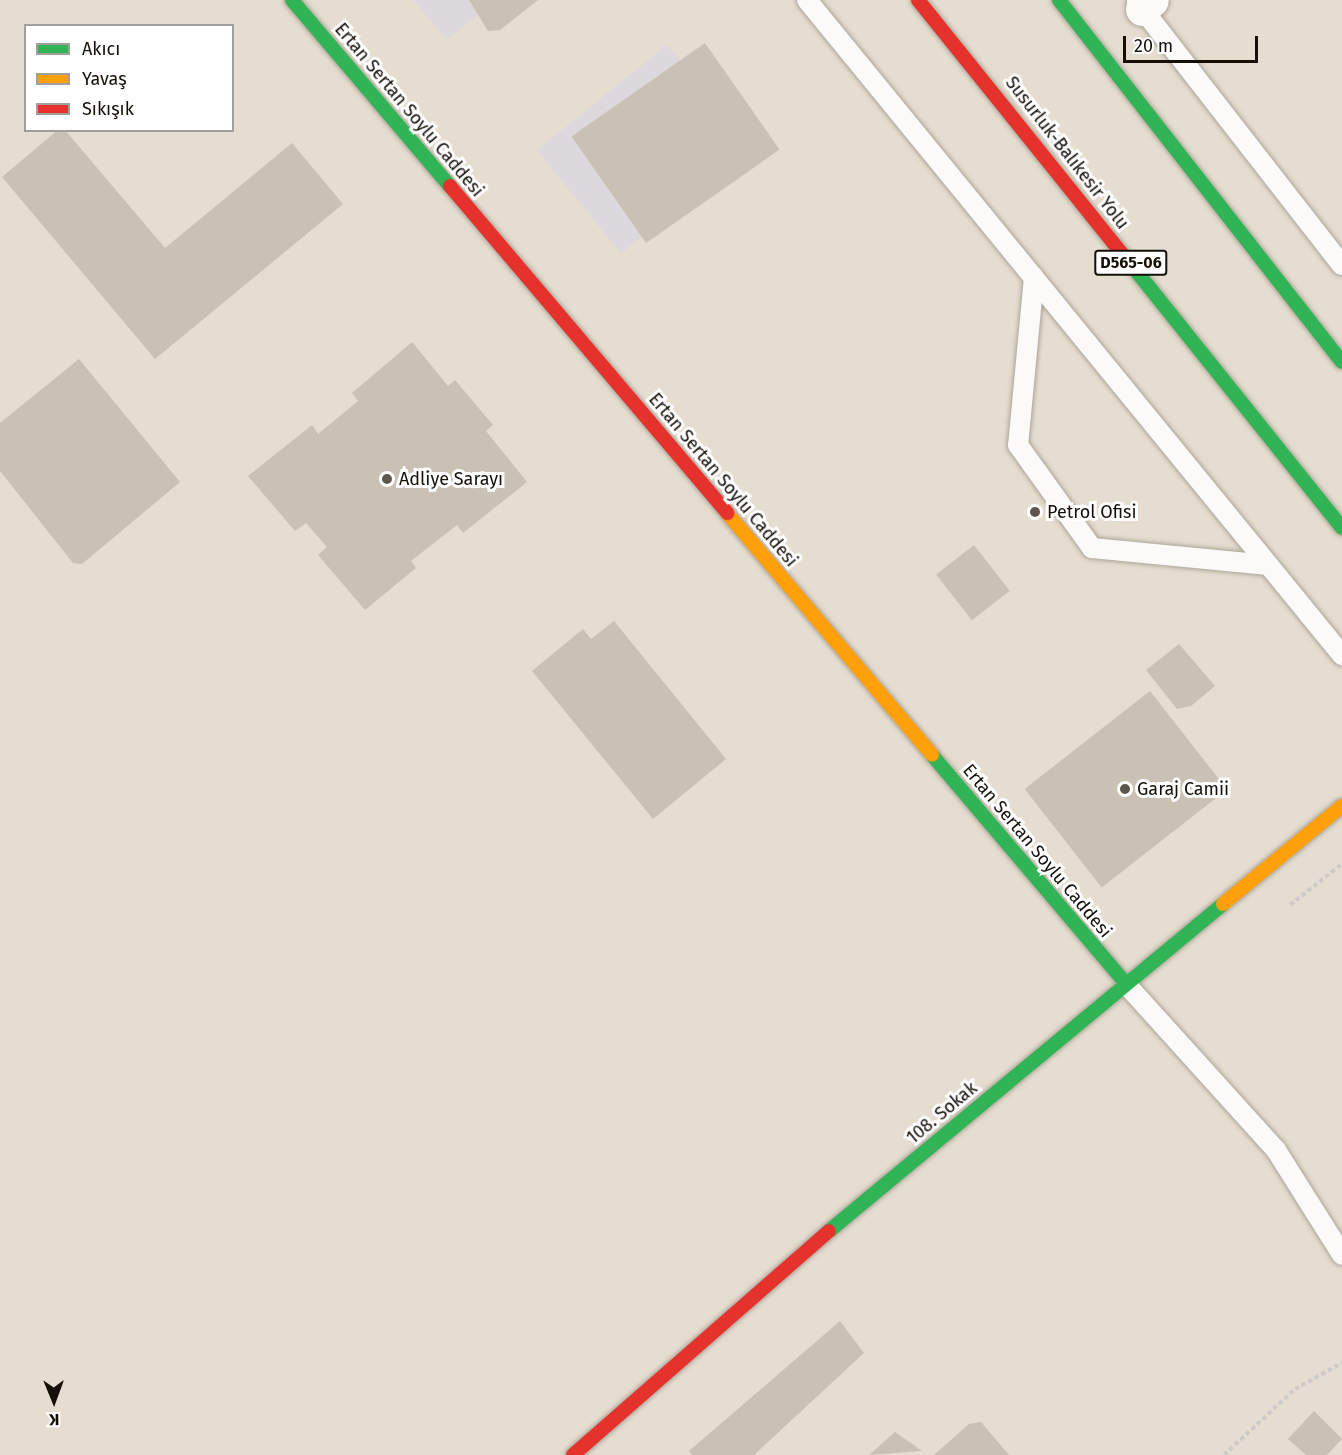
<!DOCTYPE html>
<html>
<head>
<meta charset="utf-8">
<style>
  body { margin:0 }
  #map { position:relative; width:1342px; height:1455px; overflow:hidden; background:#e5ddcf; font-family:"Fira Sans",sans-serif }
  div>[style] { position:absolute }
  .commercial>* { inset:0; background:#ddd8de; transform-origin:0 0 }
  .building>* { inset:0; background:#c8c1b4; transform-origin:0 0 }
  .path>* { height:4px; margin-top:-2px; transform-origin:0; background:repeating-linear-gradient(90deg,#cdcbc7 0 4.5px,transparent 0 7.5px) }
  .roads { filter:drop-shadow(0 0 2px #aba59a) drop-shadow(0 0 2px #aba59a) }
  .lane>* { height:20px; margin:-10px; padding:0 10px; transform-origin:10px; border-radius:10px; background:#fbfaf8 }
  .street>* { height:33px; margin:-16.5px; padding:0 16.5px; transform-origin:16.5px; border-radius:16.5px; background:#fbfaf8 }
  .fast>* { height:14px; margin:-7px; padding:0 7px; transform-origin:7px; border-radius:7px; background:#30b455 }
  .slow>* { height:14px; margin:-7px; padding:0 7px; transform-origin:7px; border-radius:7px; background:#ff9f0a }
  .jam>* { height:14px; margin:-7px; padding:0 7px; transform-origin:7px; border-radius:7px; background:#e5322d }
  .dots>* { width:16px; height:16px; translate:-50% -50%; box-sizing:border-box; border:3px solid #fff; border-radius:50% }
  span { translate:-50% -50%; white-space:nowrap; text-align:center; line-height:1.15; -webkit-text-stroke:6px #fff; paint-order:stroke }
  .shield-label span { padding:2px 4px; background:#fff; border:2px solid; border-radius:4px; -webkit-text-stroke-width:0 }
  .shield-label { font-size:16px; color:#140f07; font-weight:700 }
  .street-label { font-size:18px; color:#140f07 }
  .poi-label { font-size:18px; color:#140f07 }
  .left { translate:0 -50%; text-align:left }
  .legend { position:absolute; left:24px; top:24px; width:210px; height:108px; box-sizing:border-box; background:#fff; border:2px solid #a19f9c; margin:0; padding:8px 10px; list-style:none; font-size:18px; color:#140f07 }
  .legend li { display:flex; align-items:center; gap:12px; height:30px }
  .legend b { width:30px; border:2px solid #a19f9c }
  .north { position:absolute; left:24px; top:1371px; width:60px; height:60px; -webkit-text-stroke:4px #fff; paint-order:stroke; rotate:179deg; font-size:16px; font-weight:700; line-height:24px; text-align:center; color:#140f07 }
  .north::after { content:''; display:block; margin:auto; width:21px; height:27px; background:#140f07; clip-path:polygon(50% 0,100% 100%,50% 72%,0 100%) }
  .scale { position:absolute; left:1123px; top:36px; width:135px; height:27px; box-sizing:border-box; border:3px solid #140f07; border-top:0; padding-left:8px; font-size:18px; line-height:21px; white-space:nowrap; color:#140f07; -webkit-text-stroke:4px #fff; paint-order:stroke }
</style>
</head>
<body>
<div id="map">
  <div class="commercial">
    <i style="clip-path:polygon(413px 0,497px 0,447px 40px)"></i>
    <i style="left:667px;top:45px;width:133px;height:167px;rotate:51deg"></i>
  </div>
  <div class="building">
    <i style="clip-path:polygon(469px 0,538px 0,500px 30px,488px 31px)"></i>
    <i style="left:705px;top:43px;width:130px;height:163px;rotate:55deg"></i>
    <i style="clip-path:polygon(58px 130px,65px 130px,165px 248px,292px 143px,343px 204px,155px 359px,2px 177px)"></i>
    <i style="clip-path:polygon(412px 342px,448px 386px,455px 380px,493px 425px,486px 431px,527px 482px,463px 533px,457px 525px,411px 561px,416px 568px,365px 610px,318px 555px,327px 547px,306px 523px,295px 531px,248px 476px,312px 425px,318px 434px,358px 401px,352px 393px)"></i>
    <i style="clip-path:polygon(79px 359px,180px 482px,82px 564px,73px 563px,0 471px,0 423px)"></i>
    <i style="left:974px;top:545px;width:58px;height:48px;rotate:52deg"></i>
    <i style="clip-path:polygon(614px 621px,726px 759px,653px 819px,532px 671px,583px 629px,591px 639px)"></i>
    <i style="clip-path:polygon(1179px 644px,1215px 686px,1191px 706px,1177px 709px,1146px 670px)"></i>
    <i style="left:1150px;top:691px;width:125px;height:159px;rotate:52deg"></i>
    <i style="clip-path:polygon(840px 1321px,864px 1353px,754px 1455px,692px 1455px,689px 1451px)"></i>
    <i style="clip-path:polygon(1314px 1411px,1342px 1439px,1327px 1455px,1306px 1455px,1288px 1439px)"></i>
    <i style="clip-path:polygon(981px 1422px,1009px 1455px,934px 1455px,969px 1424px)"></i>
    <i style="clip-path:polygon(895px 1432px,922px 1451px,869px 1455px)"></i>
  </div>
  <div class="path">
    <i style="left:1290px;top:905px;width:66px;rotate:-38.3deg"></i>
    <i style="left:1224px;top:1455px;width:97px;rotate:-42.9deg"></i>
    <i style="left:1295px;top:1389px;width:54px;rotate:-29deg"></i>
  </div>
  <div class="roads">
    <div class="lane">
      <i style="left:807px;top:0;width:846px;rotate:50.76deg"></i>
      <i style="left:1137px;top:2px;width:333px;rotate:52.1deg"></i>
      <i style="left:1034px;top:277px;width:169px;rotate:95.4deg"></i>
      <i style="left:1018px;top:445px;width:127px;rotate:54.3deg"></i>
      <i style="left:1092px;top:548px;width:177px;rotate:5.5deg"></i>
      <i style="left:1126px;top:984px;width:224px;rotate:47.9deg"></i>
      <i style="left:1276px;top:1150px;width:124px;rotate:57.8deg"></i>
    </div>
    <div class="street">
      <i style="left:1142px;top:9px;width:13px;rotate:-42deg"></i>
    </div>
    <div class="fast">
      <i style="left:292px;top:0;width:244px;rotate:49.7deg"></i>
      <i style="left:1059px;top:0;width:459px;rotate:52deg"></i>
      <i style="left:1125px;top:257px;width:347px;rotate:51.3deg"></i>
      <i style="left:932px;top:755px;width:300px;rotate:49.7deg"></i>
      <i style="left:829px;top:1231px;width:512px;rotate:-39.69deg"></i>
    </div>
    <div class="slow">
      <i style="left:727px;top:513px;width:317px;rotate:49.7deg"></i>
      <i style="left:1223px;top:904px;width:154px;rotate:-39.5deg"></i>
    </div>
    <div class="jam">
      <i style="left:918px;top:0;width:330px;rotate:51.2deg"></i>
      <i style="left:450px;top:186px;width:429px;rotate:49.7deg"></i>
      <i style="left:573px;top:1455px;width:340px;rotate:-41.2deg"></i>
    </div>
  </div>
  <div class="dots">
    <i style="left:387px;top:479px;background:#5d574d"></i>
    <i style="left:1035px;top:512px;background:#5d574d"></i>
    <i style="left:1125px;top:789px;background:#5d574d"></i>
  </div>
  <div class="shield-label">
    <span style="left:1131px;top:263px">D565-06</span>
  </div>
  <div class="street-label">
    <span style="left:409px;top:110px;rotate:50deg">Ertan Sertan Soylu Caddesi</span>
    <span style="left:1067px;top:153px;rotate:52deg">Susurluk-Balıkesir Yolu</span>
    <span style="left:723px;top:480px;rotate:50deg">Ertan Sertan Soylu Caddesi</span>
    <span style="left:1037px;top:851px;rotate:50deg">Ertan Sertan Soylu Caddesi</span>
    <span style="left:942px;top:1113px;rotate:-40deg">108. Sokak</span>
  </div>
  <div class="poi-label">
    <span class="left" style="left:399px;top:479px">Adliye Sarayı</span>
    <span class="left" style="left:1047px;top:512px">Petrol Ofisi</span>
    <span class="left" style="left:1137px;top:789px">Garaj Camii</span>
  </div>
  <ul class="legend">
  <li><b style="height:8px;background:#30b455"></b>Akıcı</li>
  <li><b style="height:8px;background:#ff9f0a"></b>Yavaş</li>
  <li><b style="height:8px;background:#e5322d"></b>Sıkışık</li>
  </ul>
  <div class="north">K</div>
  <div class="scale">20 m</div>
</div>
</body>
</html>
